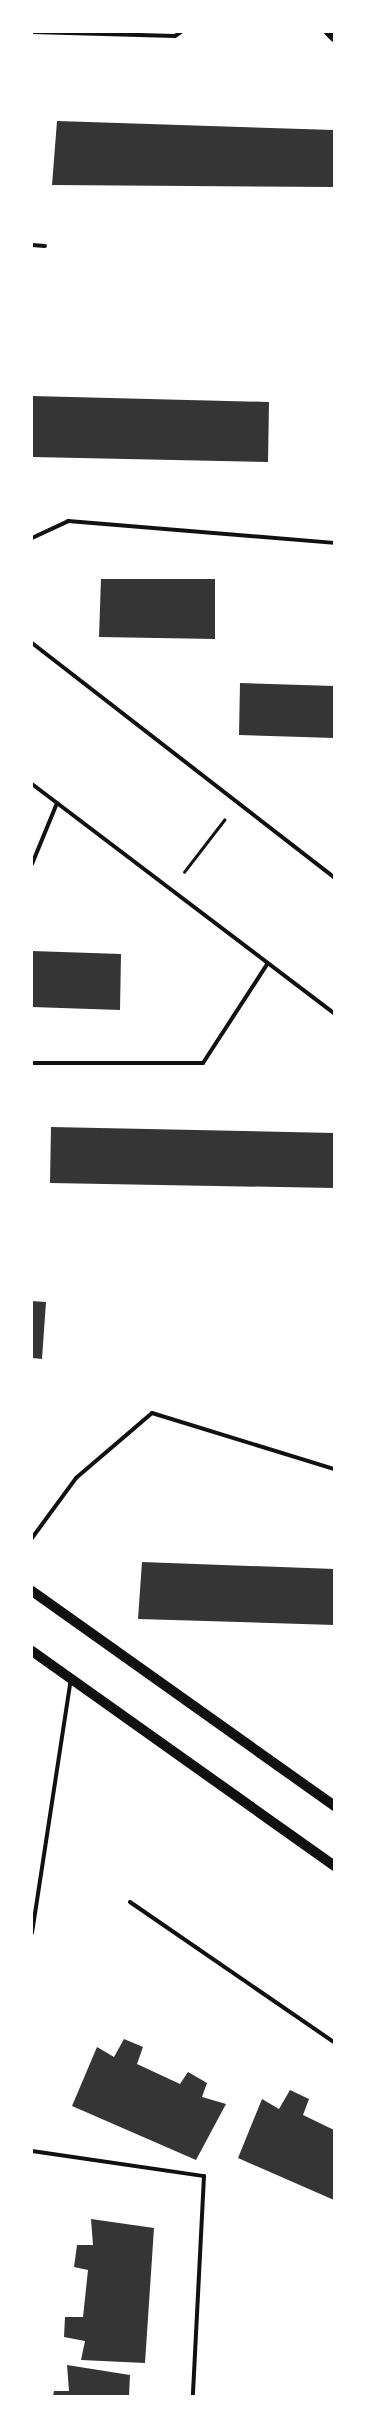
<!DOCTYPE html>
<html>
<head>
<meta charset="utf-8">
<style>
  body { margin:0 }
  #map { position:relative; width:366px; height:2428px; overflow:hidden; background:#fff; font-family:"Zilla Slab",serif }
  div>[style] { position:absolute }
  .building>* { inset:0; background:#353535 }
  .path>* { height:2.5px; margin:-1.25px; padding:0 1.25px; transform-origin:1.25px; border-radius:1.25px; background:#111 }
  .minor>* { height:4px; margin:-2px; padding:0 2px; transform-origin:2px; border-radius:2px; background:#111 }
  .secondary>* { height:8px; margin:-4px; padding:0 4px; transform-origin:4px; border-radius:4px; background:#111 }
  .primary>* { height:10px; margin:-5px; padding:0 5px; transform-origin:5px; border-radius:5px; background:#111 }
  span { translate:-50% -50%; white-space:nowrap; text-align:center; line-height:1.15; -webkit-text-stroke:3.5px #fff; paint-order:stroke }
  .frame { position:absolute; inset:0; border:33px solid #fff; pointer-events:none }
</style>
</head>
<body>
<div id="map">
  <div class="building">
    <i style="clip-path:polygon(57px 121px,334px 130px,334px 187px,52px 185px)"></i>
    <i style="clip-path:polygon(32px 396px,269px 402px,268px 462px,32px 457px)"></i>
    <i style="clip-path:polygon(101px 579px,215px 579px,215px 639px,99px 637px)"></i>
    <i style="clip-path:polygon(240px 683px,334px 686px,334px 738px,239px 735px)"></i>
    <i style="clip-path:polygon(32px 951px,121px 954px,120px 1010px,32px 1007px)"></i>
    <i style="clip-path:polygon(51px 1127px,334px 1133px,334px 1188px,50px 1183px)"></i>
    <i style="clip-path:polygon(32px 1301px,46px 1302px,42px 1359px,32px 1358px)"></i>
    <i style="clip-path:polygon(142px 1562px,334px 1569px,334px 1625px,138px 1619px)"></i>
    <i style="clip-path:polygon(124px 2039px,143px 2047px,137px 2064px,180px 2084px,188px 2072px,207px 2083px,202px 2097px,226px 2104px,196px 2160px,72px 2106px,97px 2047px,114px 2057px)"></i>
    <i style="clip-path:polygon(290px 2090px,309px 2099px,303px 2115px,334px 2130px,334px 2200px,238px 2158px,262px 2099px,279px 2109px)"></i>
    <i style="clip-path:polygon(91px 2219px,154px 2228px,145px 2363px,81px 2360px,85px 2341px,64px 2337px,65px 2317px,83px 2317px,88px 2270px,74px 2267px,77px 2245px,93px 2245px)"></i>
    <i style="clip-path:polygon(67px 2365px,130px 2375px,129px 2396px,53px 2396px,54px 2391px,69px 2391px)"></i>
  </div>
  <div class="path">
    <i style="left:184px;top:872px;width:66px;rotate:-52.4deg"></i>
  </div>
  <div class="minor">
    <i style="left:32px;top:32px;width:143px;rotate:1.6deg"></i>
    <i style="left:175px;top:36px;width:7px;rotate:-34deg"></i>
    <i style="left:32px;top:245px;width:13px;rotate:4deg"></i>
    <i style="left:32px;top:538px;width:40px;rotate:-25deg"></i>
    <i style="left:68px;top:521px;width:267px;rotate:4.7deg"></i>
    <i style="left:32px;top:643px;width:382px;rotate:37.8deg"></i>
    <i style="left:32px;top:784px;width:379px;rotate:37.2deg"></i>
    <i style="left:32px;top:864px;width:66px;rotate:-67.7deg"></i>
    <i style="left:32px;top:1063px;width:171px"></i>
    <i style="left:203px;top:1063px;width:119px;rotate:-57deg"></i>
    <i style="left:32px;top:1538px;width:74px;rotate:-53.7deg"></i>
    <i style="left:76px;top:1478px;width:100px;rotate:-40.5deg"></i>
    <i style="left:152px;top:1413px;width:190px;rotate:17.1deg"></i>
    <i style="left:130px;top:1902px;width:247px;rotate:34.5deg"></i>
    <i style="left:32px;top:1933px;width:257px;rotate:-81.3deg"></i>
    <i style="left:32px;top:2151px;width:174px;rotate:8.3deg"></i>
    <i style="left:204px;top:2176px;width:220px;rotate:92.9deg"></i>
  </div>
  <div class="secondary">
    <i style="left:328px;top:32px;width:8px;rotate:45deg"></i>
  </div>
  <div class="primary">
    <i style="left:32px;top:1591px;width:371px;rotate:35.4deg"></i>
    <i style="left:32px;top:1651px;width:371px;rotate:35.4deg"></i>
  </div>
  <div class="frame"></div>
</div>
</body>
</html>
